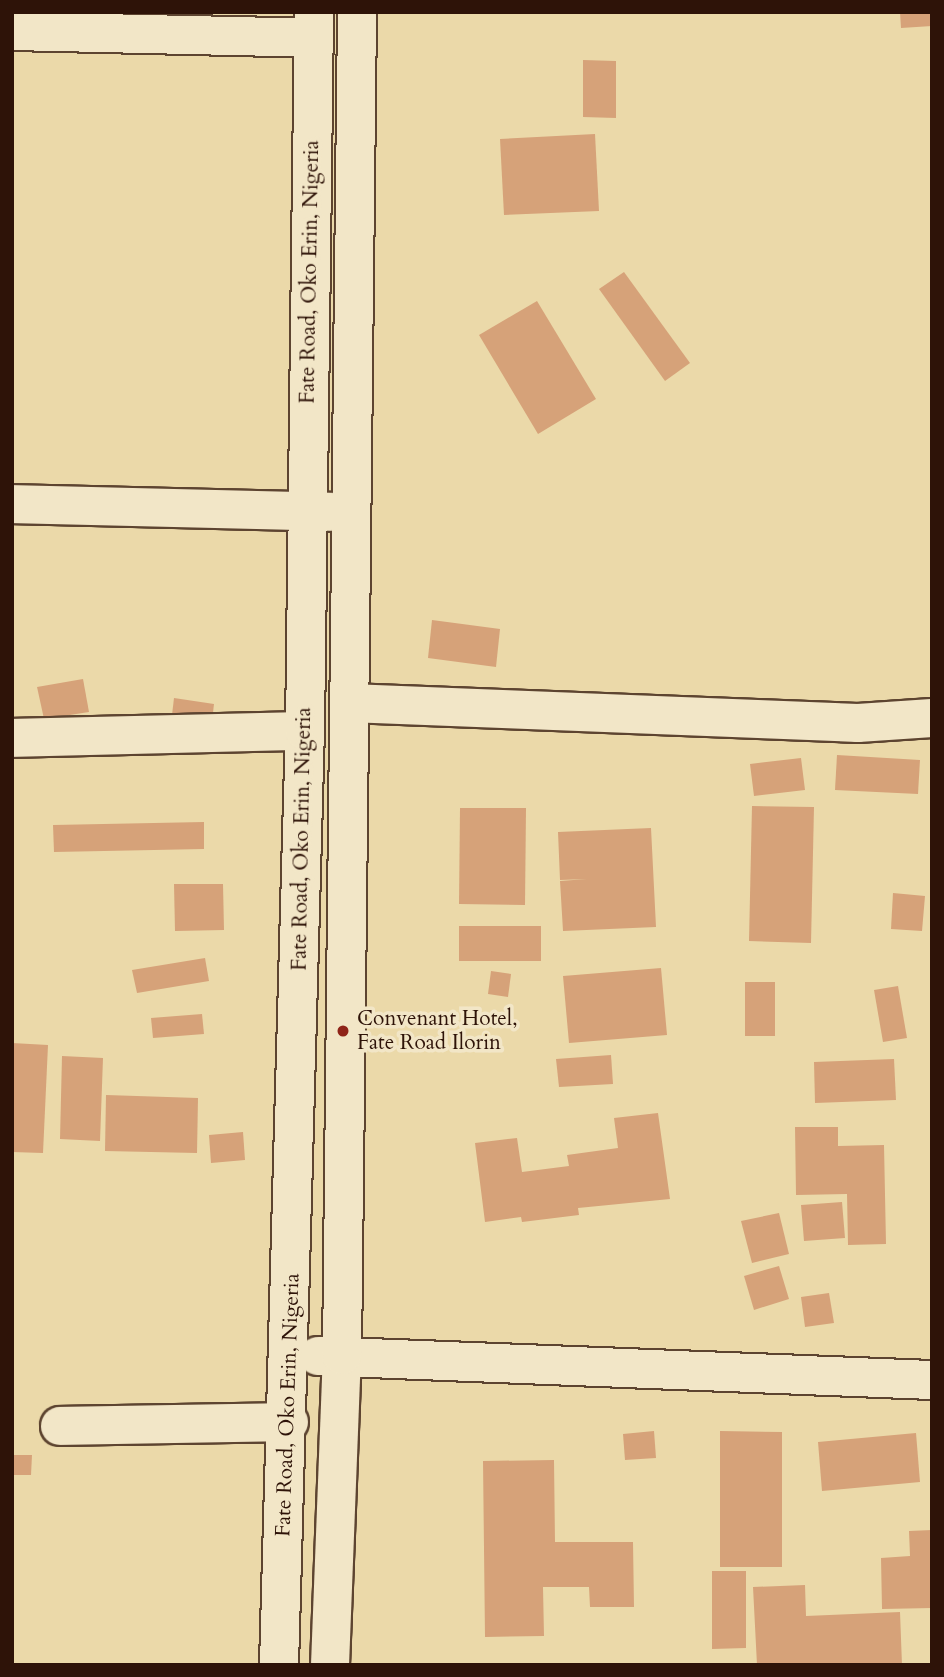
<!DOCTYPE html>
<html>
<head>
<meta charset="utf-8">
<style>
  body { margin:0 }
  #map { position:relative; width:944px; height:1677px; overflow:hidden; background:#ebd9a9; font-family:Cardo,serif }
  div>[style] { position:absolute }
  .building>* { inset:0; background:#d6a279 }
  .roads { filter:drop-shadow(2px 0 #5d4430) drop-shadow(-2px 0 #5d4430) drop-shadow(0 2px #5d4430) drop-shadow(0 -2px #5d4430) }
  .minor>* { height:38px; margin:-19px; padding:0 19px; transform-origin:19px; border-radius:19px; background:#f2e6c7 }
  .dots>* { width:19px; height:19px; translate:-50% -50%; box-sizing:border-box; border:4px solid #f2e6c7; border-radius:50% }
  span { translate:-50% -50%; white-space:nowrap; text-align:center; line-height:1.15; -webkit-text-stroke:7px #f2e6c7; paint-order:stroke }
  .street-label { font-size:21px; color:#2e1308 }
  .poi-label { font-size:21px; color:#2e1308 }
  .left { translate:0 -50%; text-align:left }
  .frame { position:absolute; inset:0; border:14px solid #2e1308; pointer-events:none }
</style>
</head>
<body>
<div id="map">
  <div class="building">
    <i style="clip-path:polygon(900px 12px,932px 12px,932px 26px,901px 28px)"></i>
    <i style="clip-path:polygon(583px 60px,616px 61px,616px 118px,583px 117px)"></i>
    <i style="clip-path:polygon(595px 134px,599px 211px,504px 215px,500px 139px)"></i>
    <i style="clip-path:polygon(624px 272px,690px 363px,665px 381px,599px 289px)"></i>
    <i style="clip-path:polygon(537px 301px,596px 399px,538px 434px,479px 335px)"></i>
    <i style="clip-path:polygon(432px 620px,500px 629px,496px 667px,428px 658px)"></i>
    <i style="clip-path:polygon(83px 679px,89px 712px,44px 719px,37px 687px)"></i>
    <i style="clip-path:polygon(174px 698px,214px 704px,212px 721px,172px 715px)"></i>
    <i style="clip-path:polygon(837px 755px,920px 760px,918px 794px,835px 790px)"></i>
    <i style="clip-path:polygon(801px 758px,805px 790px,754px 796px,750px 764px)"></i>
    <i style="clip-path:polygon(752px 806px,814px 807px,811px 943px,749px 941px)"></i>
    <i style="clip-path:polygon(460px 808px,526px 808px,525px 905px,459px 904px)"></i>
    <i style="clip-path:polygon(204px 822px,204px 849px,54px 852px,53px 825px)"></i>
    <i style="clip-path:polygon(651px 828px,656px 927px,563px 931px,560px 881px,587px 879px,560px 880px,558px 832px)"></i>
    <i style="clip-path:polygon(174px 884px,223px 884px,224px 930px,175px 931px)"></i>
    <i style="clip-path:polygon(893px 893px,925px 896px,922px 931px,891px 929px)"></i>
    <i style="clip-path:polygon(459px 926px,541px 926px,541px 961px,459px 961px)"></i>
    <i style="clip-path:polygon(205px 958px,209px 981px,137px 993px,132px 970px)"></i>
    <i style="clip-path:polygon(661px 968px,667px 1035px,569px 1043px,563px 976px)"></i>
    <i style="clip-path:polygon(491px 971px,511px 974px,508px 997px,488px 994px)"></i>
    <i style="clip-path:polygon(745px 982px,775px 982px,775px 1036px,745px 1036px)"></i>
    <i style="clip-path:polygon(898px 986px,907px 1038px,883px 1042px,874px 990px)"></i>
    <i style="clip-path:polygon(202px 1014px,204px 1034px,153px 1038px,151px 1018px)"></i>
    <i style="clip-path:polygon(12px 1043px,48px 1045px,43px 1153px,12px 1152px)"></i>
    <i style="clip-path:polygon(611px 1055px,613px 1084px,559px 1087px,556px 1059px)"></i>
    <i style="clip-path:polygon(62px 1056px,103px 1058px,100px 1141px,60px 1139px)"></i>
    <i style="clip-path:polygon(894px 1059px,896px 1100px,815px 1103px,814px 1062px)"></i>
    <i style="clip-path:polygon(106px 1095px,198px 1098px,197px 1153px,105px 1151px)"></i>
    <i style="clip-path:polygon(658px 1113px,670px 1199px,578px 1208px,579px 1215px,522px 1222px,521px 1217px,485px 1222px,475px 1143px,517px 1138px,522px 1172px,569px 1166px,567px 1155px,618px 1148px,614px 1118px)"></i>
    <i style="clip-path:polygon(795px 1127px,838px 1127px,838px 1146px,884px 1145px,886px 1244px,848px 1245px,847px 1194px,796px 1195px)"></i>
    <i style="clip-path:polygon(243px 1132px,245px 1160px,211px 1163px,209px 1135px)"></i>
    <i style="clip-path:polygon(842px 1202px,845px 1238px,804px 1241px,801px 1205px)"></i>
    <i style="clip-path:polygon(779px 1213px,789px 1254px,752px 1263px,741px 1221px)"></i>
    <i style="clip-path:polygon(779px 1266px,789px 1299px,754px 1310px,744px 1276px)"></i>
    <i style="clip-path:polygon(829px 1293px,834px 1323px,805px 1327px,801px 1297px)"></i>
    <i style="clip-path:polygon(654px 1431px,656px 1458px,625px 1460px,623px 1434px)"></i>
    <i style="clip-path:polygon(720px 1431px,782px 1432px,782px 1567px,720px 1567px)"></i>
    <i style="clip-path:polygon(916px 1433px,920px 1482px,822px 1491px,818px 1442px)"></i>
    <i style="clip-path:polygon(12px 1455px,32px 1455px,31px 1475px,12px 1475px)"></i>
    <i style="clip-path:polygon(554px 1460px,555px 1542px,633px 1542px,634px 1607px,590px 1607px,589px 1587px,543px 1587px,544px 1636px,485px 1637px,483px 1461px)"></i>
    <i style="clip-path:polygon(932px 1530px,932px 1608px,882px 1609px,881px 1558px,910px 1556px,909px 1531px)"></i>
    <i style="clip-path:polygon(712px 1571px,746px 1571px,746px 1648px,712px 1649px)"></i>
    <i style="clip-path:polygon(805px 1585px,806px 1616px,900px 1612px,902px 1665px,757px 1665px,753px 1587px)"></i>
  </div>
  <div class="roads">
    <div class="minor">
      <i style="left:12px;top:31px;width:302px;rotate:1.3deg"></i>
      <i style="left:12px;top:504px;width:319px;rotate:1.4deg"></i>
      <i style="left:349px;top:703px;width:509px;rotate:2.25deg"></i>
      <i style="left:858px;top:723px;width:74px;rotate:-3.9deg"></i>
      <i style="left:12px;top:738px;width:293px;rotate:-1.4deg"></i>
      <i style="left:318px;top:1356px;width:614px;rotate:2.24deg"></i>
      <i style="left:60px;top:1426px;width:229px;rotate:-1deg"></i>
      <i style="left:279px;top:1665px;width:934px;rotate:-88.41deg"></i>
      <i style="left:305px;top:731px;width:719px;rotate:-89.28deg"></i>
      <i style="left:330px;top:1665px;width:310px;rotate:-87.8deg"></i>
      <i style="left:342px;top:1355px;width:1343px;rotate:-89.36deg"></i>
    </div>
  </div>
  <div class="dots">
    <i style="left:343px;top:1031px;background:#8f2418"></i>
  </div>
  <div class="street-label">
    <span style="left:310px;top:272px;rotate:-89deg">Fate Road, Oko Erin, Nigeria</span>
    <span style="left:302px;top:839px;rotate:-89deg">Fate Road, Oko Erin, Nigeria</span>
    <span style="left:288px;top:1405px;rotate:-88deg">Fate Road, Oko Erin, Nigeria</span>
  </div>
  <div class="poi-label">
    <span class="left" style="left:357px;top:1031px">Convenant Hotel,<br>Fate Road Ilorin</span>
  </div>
  <div class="frame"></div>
</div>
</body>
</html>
